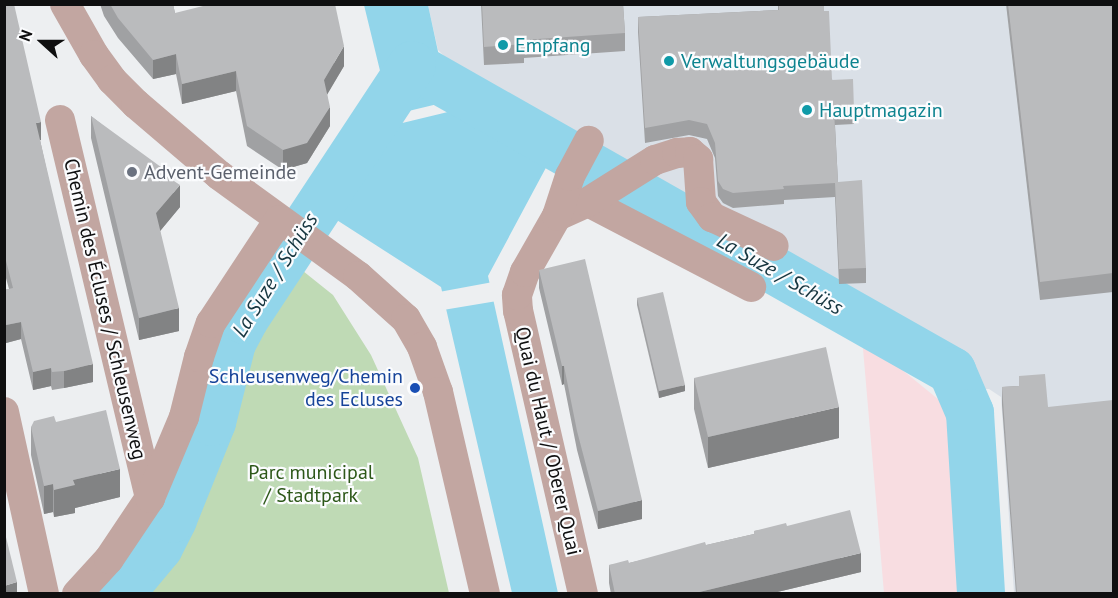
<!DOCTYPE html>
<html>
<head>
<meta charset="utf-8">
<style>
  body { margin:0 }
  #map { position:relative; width:1118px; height:598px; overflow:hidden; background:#edeff1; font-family:"PT Sans",sans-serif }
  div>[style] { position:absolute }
  .built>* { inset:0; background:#dae0e7 }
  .industrial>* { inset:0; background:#f8dde1 }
  .green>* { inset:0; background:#bfdab5 }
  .water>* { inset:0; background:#92d5ea }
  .pier>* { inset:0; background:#edeff1 }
  .river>* { height:48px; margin:-24px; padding:0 24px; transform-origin:24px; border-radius:24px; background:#92d5ea }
  .minor>* { height:30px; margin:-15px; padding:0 15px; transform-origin:15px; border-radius:15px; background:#c2a6a1 }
  .wall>* { inset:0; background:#a0a1a3 }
  .shaded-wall>* { inset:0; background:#828384 }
  .building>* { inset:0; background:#babbbd }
  .dots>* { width:16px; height:16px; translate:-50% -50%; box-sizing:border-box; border:3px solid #fbfcfe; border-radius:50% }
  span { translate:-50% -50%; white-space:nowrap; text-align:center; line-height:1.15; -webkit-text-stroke:4.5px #fbfcfe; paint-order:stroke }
  .culture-label { font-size:20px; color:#0d838f }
  .left { translate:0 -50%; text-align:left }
  .worship-label { font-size:20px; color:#5b616d }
  .street-label { font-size:20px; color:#0f0f10 }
  .transit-label { font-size:20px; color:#164399 }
  .right { translate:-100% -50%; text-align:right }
  .park-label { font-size:20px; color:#2c5718 }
  .water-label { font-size:21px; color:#163640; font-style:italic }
  .frame { position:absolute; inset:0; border:6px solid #0f0f10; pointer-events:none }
  .north { position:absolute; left:12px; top:12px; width:60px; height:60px; -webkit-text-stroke:4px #fbfcfe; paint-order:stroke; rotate:291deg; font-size:16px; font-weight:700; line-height:24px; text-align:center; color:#0f0f10 }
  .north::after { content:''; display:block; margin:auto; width:21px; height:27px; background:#0f0f10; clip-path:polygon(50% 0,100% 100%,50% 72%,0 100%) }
</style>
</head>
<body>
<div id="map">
  <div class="built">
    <i style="clip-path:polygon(428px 5px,1113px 5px,1113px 593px,1014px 593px,1001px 397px,989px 389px,969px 389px,954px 364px,459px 71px,438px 50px)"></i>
  </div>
  <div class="industrial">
    <i style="clip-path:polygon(862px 337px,955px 413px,967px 593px,884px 593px)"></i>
  </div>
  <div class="green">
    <i style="clip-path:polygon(293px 263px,333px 295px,371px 355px,418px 458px,449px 593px,130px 593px,168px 552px,241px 363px)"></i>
  </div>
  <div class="water">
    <i style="clip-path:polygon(364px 5px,428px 5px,445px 84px,453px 106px,549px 162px,488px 276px,558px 593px,512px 593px,441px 287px,329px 215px,392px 120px)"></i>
  </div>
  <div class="pier">
    <i style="clip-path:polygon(452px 94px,456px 104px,452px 111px,394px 125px,388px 121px,386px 108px,396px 114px,446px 102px)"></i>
    <i style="clip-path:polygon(493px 282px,497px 301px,443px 310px,439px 292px)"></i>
  </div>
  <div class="river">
    <i style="left:412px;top:65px;width:621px;rotate:29.54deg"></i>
    <i style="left:952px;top:371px;width:46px;rotate:66.8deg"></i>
    <i style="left:970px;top:413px;width:181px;rotate:86.5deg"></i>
    <i style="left:120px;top:594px;width:61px;rotate:-50.3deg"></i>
    <i style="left:159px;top:547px;width:31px;rotate:-63deg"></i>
    <i style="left:173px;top:519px;width:105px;rotate:-68.1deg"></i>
    <i style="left:212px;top:422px;width:81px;rotate:-75.8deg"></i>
    <i style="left:232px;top:343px;width:26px;rotate:-62deg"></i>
    <i style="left:244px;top:320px;width:305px;rotate:-56.6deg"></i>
  </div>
  <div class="minor">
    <i style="left:65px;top:4px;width:59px;rotate:60.4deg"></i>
    <i style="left:94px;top:55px;width:31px;rotate:54deg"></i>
    <i style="left:112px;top:80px;width:34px;rotate:45deg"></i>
    <i style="left:136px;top:104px;width:109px;rotate:40.5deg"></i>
    <i style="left:219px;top:175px;width:172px;rotate:36deg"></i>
    <i style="left:358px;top:276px;width:64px;rotate:41.9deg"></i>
    <i style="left:406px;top:319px;width:32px;rotate:60deg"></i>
    <i style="left:422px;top:347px;width:48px;rotate:70.4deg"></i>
    <i style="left:438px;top:392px;width:207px;rotate:76.9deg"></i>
    <i style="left:60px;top:120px;width:389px;rotate:76.6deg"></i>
    <i style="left:588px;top:202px;width:184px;rotate:27.5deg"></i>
    <i style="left:557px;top:216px;width:34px;rotate:-24deg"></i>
    <i style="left:588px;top:202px;width:79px;rotate:-32.1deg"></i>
    <i style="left:655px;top:160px;width:23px;rotate:-18deg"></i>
    <i style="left:677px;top:153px;width:13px;rotate:-4deg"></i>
    <i style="left:690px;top:152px;width:11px;rotate:41deg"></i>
    <i style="left:698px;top:159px;width:43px;rotate:86deg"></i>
    <i style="left:701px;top:202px;width:19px;rotate:54deg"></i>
    <i style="left:712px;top:217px;width:68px;rotate:25.1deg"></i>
    <i style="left:4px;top:412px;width:186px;rotate:77.6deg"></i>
    <i style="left:77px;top:594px;width:47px;rotate:-47.6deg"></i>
    <i style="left:109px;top:559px;width:73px;rotate:-56.1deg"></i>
    <i style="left:150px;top:498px;width:88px;rotate:-67.2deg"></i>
    <i style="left:184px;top:417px;width:62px;rotate:-76deg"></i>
    <i style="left:199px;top:357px;width:36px;rotate:-71deg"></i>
    <i style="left:211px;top:323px;width:123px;rotate:-56.6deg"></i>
    <i style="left:583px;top:594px;width:290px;rotate:-102.9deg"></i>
    <i style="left:518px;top:311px;width:16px;rotate:-94deg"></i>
    <i style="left:517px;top:295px;width:24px;rotate:-71deg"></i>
    <i style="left:525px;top:272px;width:64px;rotate:-60.3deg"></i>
    <i style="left:557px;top:216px;width:42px;rotate:-72deg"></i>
    <i style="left:570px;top:176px;width:40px;rotate:-62deg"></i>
  </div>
  <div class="wall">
    <i style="clip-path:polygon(4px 4px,41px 140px,40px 140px,93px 382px,64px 388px,52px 390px,51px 386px,33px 390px,21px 339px,6px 343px,4px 337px,4px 290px,9px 289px,4px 271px)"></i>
    <i style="clip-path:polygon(100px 4px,173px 4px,175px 13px,344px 66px,327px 94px,330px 126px,307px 163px,283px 170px,247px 146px,236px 91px,182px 104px,176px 74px,153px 79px,118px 38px,104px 16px)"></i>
    <i style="clip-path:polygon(481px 4px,623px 4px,625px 33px,625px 51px,524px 58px,524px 63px,484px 65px)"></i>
    <i style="clip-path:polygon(778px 4px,854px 110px,854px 124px,835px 125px,838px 182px,866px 268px,866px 283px,839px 284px,835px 197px,784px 200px,784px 204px,733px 208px,723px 203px,718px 196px,715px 158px,707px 139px,689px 135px,645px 143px,638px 32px,638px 17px,778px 10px)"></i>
    <i style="clip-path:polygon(1006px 4px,1113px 4px,1113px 292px,1040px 300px)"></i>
    <i style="clip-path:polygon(91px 116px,165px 175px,180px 207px,160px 231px,179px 331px,139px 340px,91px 138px)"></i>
    <i style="clip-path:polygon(539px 270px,642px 519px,598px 529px,577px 450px,564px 384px,562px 385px,539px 288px)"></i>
    <i style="clip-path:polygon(637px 298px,685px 391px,659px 398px,637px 305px)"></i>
    <i style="clip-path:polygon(1019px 376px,1048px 407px,1113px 594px,1016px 594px,1002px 405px,1002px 387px,1019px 386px)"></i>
    <i style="clip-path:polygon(694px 378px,839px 438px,708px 468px,694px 409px)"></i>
    <i style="clip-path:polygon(56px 422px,120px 497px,75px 508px,75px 513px,54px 517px,53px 512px,44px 514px,31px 455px,31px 427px)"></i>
    <i style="clip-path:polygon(787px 526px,861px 572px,769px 594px,611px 594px,609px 583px,609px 565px,629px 563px,754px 534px,754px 531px)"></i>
  </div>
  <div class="shaded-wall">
    <i style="clip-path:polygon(344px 46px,344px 66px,324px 100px,324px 80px)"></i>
    <i style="clip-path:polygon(176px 54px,176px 74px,153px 79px,153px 60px)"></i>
    <i style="clip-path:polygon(236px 71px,236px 91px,182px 104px,182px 84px)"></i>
    <i style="clip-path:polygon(330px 107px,330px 126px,307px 163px,283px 170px,283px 150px)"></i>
    <i style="clip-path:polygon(41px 122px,41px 140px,36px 141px,36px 123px)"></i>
    <i style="clip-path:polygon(180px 185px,180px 207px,156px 236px,156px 213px)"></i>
    <i style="clip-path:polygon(179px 308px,179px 331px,139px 340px,139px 318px)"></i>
    <i style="clip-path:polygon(21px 322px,21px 339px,6px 343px,6px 325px)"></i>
    <i style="clip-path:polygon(93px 364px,93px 382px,64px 388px,64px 371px)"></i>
    <i style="clip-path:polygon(562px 366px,564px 366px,564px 384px,562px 385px)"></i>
    <i style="clip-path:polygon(51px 368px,51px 386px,33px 390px,33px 372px)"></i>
    <i style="clip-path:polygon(685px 385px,685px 391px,659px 398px,659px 391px)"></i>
    <i style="clip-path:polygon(839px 407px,839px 438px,708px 468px,708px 437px)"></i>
    <i style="clip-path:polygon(120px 469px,120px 497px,75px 508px,75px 513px,54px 517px,54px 490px,73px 480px)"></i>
    <i style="clip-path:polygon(53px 484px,53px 512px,44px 514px,44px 486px)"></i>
    <i style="clip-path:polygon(642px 500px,642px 519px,598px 529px,598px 511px)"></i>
    <i style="clip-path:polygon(861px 553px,861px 572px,769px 594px,691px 594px)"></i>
    <i style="clip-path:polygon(17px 582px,17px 594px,4px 594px,4px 586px)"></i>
  </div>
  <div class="building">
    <i style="clip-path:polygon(4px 4px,14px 4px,41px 122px,36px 123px,93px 364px,64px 371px,52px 372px,51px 368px,33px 372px,21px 322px,6px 325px,4px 319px,4px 290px,13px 288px,4px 253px)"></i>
    <i style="clip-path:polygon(110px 4px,173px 4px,175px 13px,211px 4px,335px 4px,344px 46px,324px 80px,330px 107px,307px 143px,283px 150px,247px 126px,236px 71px,182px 84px,176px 54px,153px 60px,118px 18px)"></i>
    <i style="clip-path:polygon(482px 4px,623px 4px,625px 33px,523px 40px,524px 44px,484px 47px)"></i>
    <i style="clip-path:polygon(779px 4px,824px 4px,824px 11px,829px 11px,832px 80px,853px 79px,854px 110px,834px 111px,838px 182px,862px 180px,866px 268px,839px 269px,835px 183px,783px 186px,784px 189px,733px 193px,723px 189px,718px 181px,715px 143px,707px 124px,689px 120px,645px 128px,638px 17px,779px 10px)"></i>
    <i style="clip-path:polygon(1008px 4px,1113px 4px,1113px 273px,1040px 282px)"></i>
    <i style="clip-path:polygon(91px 116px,165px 170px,165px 175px,180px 185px,156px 213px,179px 308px,139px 318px)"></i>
    <i style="clip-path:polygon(585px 259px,642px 500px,598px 511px,577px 431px,564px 366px,562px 366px,539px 270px)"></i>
    <i style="clip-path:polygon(663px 292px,685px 385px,659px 391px,637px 298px)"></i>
    <i style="clip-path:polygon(826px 347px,839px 407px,708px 437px,694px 378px)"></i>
    <i style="clip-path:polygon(1045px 374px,1048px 407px,1113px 400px,1113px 594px,1017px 594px,1002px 387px,1019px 386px,1019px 376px)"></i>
    <i style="clip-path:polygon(106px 410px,120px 469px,73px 480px,75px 485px,54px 490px,53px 484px,44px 486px,31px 427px,34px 421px,54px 416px,56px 422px)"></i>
    <i style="clip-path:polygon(850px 510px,861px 553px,691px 594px,615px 594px,609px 565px,628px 560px,629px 563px,705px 542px,706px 545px,754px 534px,754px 531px,786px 523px,787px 526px)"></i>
    <i style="clip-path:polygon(4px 529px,17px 582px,4px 586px)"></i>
  </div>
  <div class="dots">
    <i style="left:503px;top:45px;background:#0f9aa8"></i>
    <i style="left:669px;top:61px;background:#0f9aa8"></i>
    <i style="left:807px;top:110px;background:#0f9aa8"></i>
    <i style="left:132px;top:172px;background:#6b7280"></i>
    <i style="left:415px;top:388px;background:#1a4fb4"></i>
  </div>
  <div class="culture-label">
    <span class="left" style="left:515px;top:45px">Empfang</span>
    <span class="left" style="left:681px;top:61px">Verwaltungsgebäude</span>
    <span class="left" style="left:819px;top:110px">Hauptmagazin</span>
  </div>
  <div class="worship-label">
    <span class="left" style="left:144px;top:172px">Advent-Gemeinde</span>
  </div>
  <div class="street-label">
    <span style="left:105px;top:309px;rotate:77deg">Chemin des Écluses / Schleusenweg</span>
    <span style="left:548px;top:441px;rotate:77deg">Quai du Haut / Oberer Quai</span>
  </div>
  <div class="transit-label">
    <span class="right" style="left:403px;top:388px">Schleusenweg/Chemin<br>des Ecluses</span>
  </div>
  <div class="park-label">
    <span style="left:311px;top:484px">Parc municipal<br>/ Stadtpark</span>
  </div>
  <div class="water-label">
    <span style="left:780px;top:274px;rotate:30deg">La Suze / Schüss</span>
    <span style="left:275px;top:275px;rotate:-58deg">La Suze / Schüss</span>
  </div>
  <div class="frame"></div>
  <div class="north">N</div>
</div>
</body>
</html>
